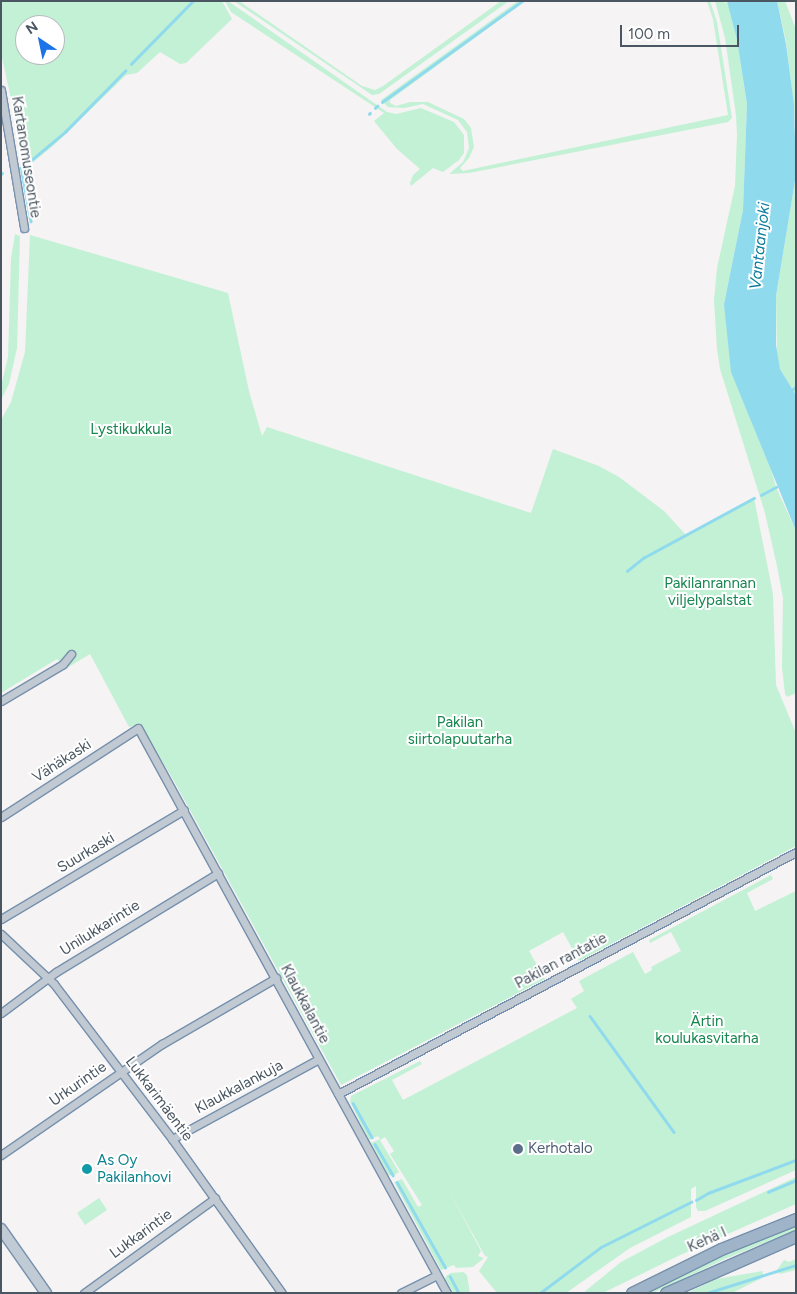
<!DOCTYPE html>
<html>
<head>
<meta charset="utf-8">
<style>
  body { margin:0 }
  #map { position:relative; width:797px; height:1294px; overflow:hidden; background:#f5f3f3; font-family:Figtree,sans-serif }
  div>[style] { position:absolute }
  .green>* { inset:0; background:#c3f1d5 }
  .water>* { inset:0; background:#90daee }
  .stream>* { height:2.5px; margin:-1.25px; padding:0 1.25px; transform-origin:1.25px; border-radius:1.25px; background:#90daee }
  .roads { filter:drop-shadow(1px 0 #7690ad) drop-shadow(-1px 0 #7690ad) drop-shadow(0 1px #7690ad) drop-shadow(0 -1px #7690ad) }
  .minor>* { height:7px; margin:-3.5px; padding:0 3.5px; transform-origin:3.5px; border-radius:3.5px; background:#c1cad2 }
  .secondary>* { height:10px; margin:-5px; padding:0 5px; transform-origin:5px; border-radius:5px; background:#c1cbd6 }
  .trunk>* { height:11px; margin:-5.5px; padding:0 5.5px; transform-origin:5.5px; border-radius:5.5px; background:#9fb4c9 }
  .dots>* { width:14px; height:14px; translate:-50% -50%; box-sizing:border-box; border:2px solid #fff; border-radius:50% }
  span { translate:-50% -50%; white-space:nowrap; text-align:center; line-height:1.15; -webkit-text-stroke:4px #fff; paint-order:stroke }
  .street-label { font-size:15px; color:#4a5661 }
  .park-label { font-size:15px; color:#17864f }
  .service-label { font-size:15px; color:#4e5e75 }
  .left { translate:0 -50%; text-align:left }
  .culture-label { font-size:15px; color:#0d838f }
  .water-label { font-size:16px; color:#0c7c9b; font-style:italic }
  .frame { position:absolute; inset:0; border:2px solid #4a5661; pointer-events:none }
  .north { position:absolute; left:15px; top:15px; width:50px; height:50px; box-sizing:border-box; background:#fff; border:1px solid #b7bbc0; border-radius:50%; rotate:326deg; font-size:14px; font-weight:700; line-height:20px; text-align:center; color:#4a5661 }
  .north::after { content:''; display:block; margin:auto; width:18px; height:22px; background:#1a73e8; clip-path:polygon(50% 0,100% 100%,50% 72%,0 100%) }
  .scale { position:absolute; left:620px; top:25px; width:119px; height:22px; box-sizing:border-box; border:2px solid #4a5661; border-top:0; padding-left:6px; font-size:15px; line-height:18px; white-space:nowrap; color:#4a5661; -webkit-text-stroke:4px #fff; paint-order:stroke }
</style>
</head>
<body>
<div id="map">
  <div class="green">
    <i style="clip-path:polygon(evenodd,1px 1px,222px 1px,232px 19px,186px 63px,180px 64px,160px 52px,137px 73px,126px 75px,54px 145px,26px 168px,1px 53px,1px 1px,25px 25px,55px 25px,55px 55px,25px 55px,25px 25px)"></i>
    <i style="clip-path:polygon(225px 1px,228px 1px,387px 112px,396px 114px,421px 108px,454px 122px,464px 135px,464px 153px,459px 160px,443px 172px,433px 168px,411px 186px,410px 183px,413px 175px,420px 169px,397px 149px,374px 121px,384px 113px,231px 12px)"></i>
    <i style="clip-path:polygon(234px 1px,239px 1px,362px 86px,375px 90px,383px 86px,501px 1px,509px 1px,379px 94px,372px 95px)"></i>
    <i style="clip-path:polygon(518px 1px,525px 1px,390px 100px,390px 103px,396px 106px,410px 102px,428px 102px,464px 119px,471px 128px,474px 147px,469px 158px,460px 168px,463px 171px,728px 115px,713px 19px,707px 1px,710px 1px,717px 22px,732px 118px,728px 122px,469px 173px,449px 174px,463px 162px,469px 148px,467px 132px,458px 120px,423px 104px,404px 108px,388px 107px,381px 100px)"></i>
    <i style="clip-path:polygon(715px 1px,728px 3px,737px 40px,747px 104px,743px 210px,724px 304px,776px 487px,796px 531px,796px 693px,787px 697px,785px 694px,782px 667px,783px 598px,777px 566px,765px 513px,720px 369px,717px 349px,714px 300px,717px 268px,735px 186px,737px 134px,736px 115px,725px 38px)"></i>
    <i style="clip-path:polygon(777px 1px,785px 1px,796px 29px,796px 152px,794px 106px,786px 41px)"></i>
    <i style="clip-path:polygon(796px 175px,796px 395px,780px 369px,777px 356px,776px 296px)"></i>
    <i style="clip-path:polygon(15px 234px,20px 236px,17px 348px,9px 384px,1px 400px,1px 386px,8px 357px,11px 258px)"></i>
    <i style="clip-path:polygon(30px 235px,228px 293px,249px 391px,262px 436px,267px 427px,531px 513px,553px 449px,599px 466px,619px 477px,664px 511px,686px 535px,754px 498px,773px 594px,776px 685px,796px 733px,796px 846px,579px 961px,563px 932px,529px 951px,545px 979px,341px 1085px,174px 781px,140px 724px,129px 727px,90px 654px,67px 668px,57px 659px,1px 693px,1px 420px,11px 402px,25px 352px)"></i>
    <i style="clip-path:polygon(771px 875px,773px 879px,747px 893px,755px 911px,796px 891px,796px 1170px,705px 1211px,698px 1211px,696px 1207px,696px 1186px,691px 1189px,691px 1217px,630px 1248px,566px 1293px,497px 1293px,479px 1271px,488px 1257px,485px 1256px,449px 1191px,481px 1251px,478px 1256px,484px 1258px,473px 1267px,456px 1268px,454px 1265px,441px 1270px,394px 1182px,402px 1179px,418px 1207px,422px 1205px,390px 1154px,394px 1151px,385px 1137px,380px 1140px,399px 1172px,393px 1176px,388px 1175px,371px 1143px,380px 1139px,378px 1136px,369px 1140px,350px 1102px,351px 1096px,420px 1061px,422px 1064px,392px 1080px,403px 1100px,577px 1008px,571px 999px,584px 991px,579px 981px,633px 952px,645px 974px,652px 970px,651px 967px,681px 951px,671px 932px,650px 943px,649px 940px)"></i>
    <i style="clip-path:polygon(796px 1177px,796px 1204px,678px 1256px,603px 1293px,583px 1293px,621px 1262px,668px 1237px)"></i>
    <i style="clip-path:polygon(99px 1198px,107px 1210px,85px 1225px,77px 1213px)"></i>
    <i style="clip-path:polygon(796px 1225px,796px 1230px,725px 1259px,653px 1293px,644px 1293px,724px 1254px)"></i>
    <i style="clip-path:polygon(796px 1259px,796px 1270px,780px 1274px,777px 1270px,784px 1260px,789px 1262px)"></i>
    <i style="clip-path:polygon(763px 1271px,762px 1278px,732px 1293px,687px 1293px,716px 1279px)"></i>
    <i style="clip-path:polygon(463px 1272px,467px 1275px,470px 1293px,453px 1293px,445px 1279px,446px 1276px,451px 1273px)"></i>
  </div>
  <div class="water">
    <i style="clip-path:polygon(727px 1px,777px 1px,786px 44px,794px 104px,796px 175px,776px 296px,776px 345px,780px 369px,796px 395px,796px 531px,731px 372px,724px 304px,743px 210px,747px 104px,737px 40px)"></i>
  </div>
  <div class="stream">
    <i style="left:131px;top:64px;width:88px;rotate:-45.5deg"></i>
    <i style="left:382px;top:102px;width:173px;rotate:-35.8deg"></i>
    <i style="left:375px;top:108px;width:3px;rotate:-45deg"></i>
    <i style="left:369px;top:114px;width:1px;rotate:-45deg"></i>
    <i style="left:23px;top:167px;width:5px;rotate:101deg"></i>
    <i style="left:22px;top:172px;width:50px;rotate:79.6deg"></i>
    <i style="left:17px;top:169px;width:6px;rotate:-18deg"></i>
    <i style="left:23px;top:167px;width:55px;rotate:-39.8deg"></i>
    <i style="left:65px;top:132px;width:86px;rotate:-45.5deg"></i>
    <i style="left:1px;top:174px;width:1px;rotate:-45deg"></i>
    <i style="left:793px;top:389px;width:4px;rotate:-34deg"></i>
    <i style="left:761px;top:495px;width:17px;rotate:-28deg"></i>
    <i style="left:627px;top:571px;width:21px;rotate:-39deg"></i>
    <i style="left:643px;top:558px;width:126px;rotate:-28.4deg"></i>
    <i style="left:590px;top:1016px;width:143px;rotate:54.1deg"></i>
    <i style="left:353px;top:1103px;width:39px;rotate:61deg"></i>
    <i style="left:375px;top:1144px;width:36px;rotate:60deg"></i>
    <i style="left:397px;top:1182px;width:98px;rotate:60.5deg"></i>
    <i style="left:768px;top:1192px;width:30px;rotate:-23deg"></i>
    <i style="left:696px;top:1200px;width:14px;rotate:-30deg"></i>
    <i style="left:708px;top:1193px;width:94px;rotate:-20.6deg"></i>
    <i style="left:450px;top:1276px;width:19px;rotate:62deg"></i>
    <i style="left:540px;top:1293px;width:76px;rotate:-37deg"></i>
    <i style="left:601px;top:1247px;width:101px;rotate:-26.6deg"></i>
    <i style="left:707px;top:1293px;width:93px;rotate:-17.5deg"></i>
  </div>
  <div class="roads">
    <div class="minor">
      <i style="left:1px;top:90px;width:140px;rotate:80.5deg"></i>
      <i style="left:1px;top:701px;width:72px;rotate:-30.8deg"></i>
      <i style="left:63px;top:664px;width:13px;rotate:-51deg"></i>
      <i style="left:1px;top:817px;width:163px;rotate:-33deg"></i>
      <i style="left:138px;top:728px;width:644px;rotate:61.33deg"></i>
      <i style="left:1px;top:919px;width:213px;rotate:-30.8deg"></i>
      <i style="left:1px;top:934px;width:73px;rotate:43.3deg"></i>
      <i style="left:54px;top:984px;width:195px;rotate:52.7deg"></i>
      <i style="left:172px;top:1139px;width:189px;rotate:54.5deg"></i>
      <i style="left:1px;top:1013px;width:69px;rotate:-36.7deg"></i>
      <i style="left:56px;top:972px;width:190px;rotate:-31.4deg"></i>
      <i style="left:338px;top:1094px;width:518px;rotate:-27.85deg"></i>
      <i style="left:172px;top:1139px;width:167px;rotate:-28.6deg"></i>
      <i style="left:1px;top:1155px;width:196px;rotate:-34.6deg"></i>
      <i style="left:162px;top:1044px;width:132px;rotate:-30.1deg"></i>
      <i style="left:84px;top:1293px;width:162px;rotate:-35.9deg"></i>
      <i style="left:401px;top:1293px;width:40px;rotate:-26.6deg"></i>
    </div>
    <div class="secondary">
      <i style="left:1px;top:1229px;width:78px;rotate:54.9deg"></i>
    </div>
    <div class="trunk">
      <i style="left:632px;top:1293px;width:99px;rotate:-26.3deg"></i>
      <i style="left:721px;top:1249px;width:81px;rotate:-21.8deg"></i>
      <i style="left:666px;top:1293px;width:142px;rotate:-23.7deg"></i>
    </div>
  </div>
  <div class="dots">
    <i style="left:518px;top:1149px;background:#5c6f8a"></i>
    <i style="left:87px;top:1169px;background:#0f9aa8"></i>
  </div>
  <div class="street-label">
    <span style="left:26px;top:157px;rotate:81deg">Kartanomuseontie</span>
    <span style="left:62px;top:761px;rotate:-33deg">Vähäkaski</span>
    <span style="left:86px;top:853px;rotate:-31deg">Suurkaski</span>
    <span style="left:100px;top:928px;rotate:-32deg">Unilukkarintie</span>
    <span style="left:561px;top:961px;rotate:-28deg">Pakilan rantatie</span>
    <span style="left:305px;top:1004px;rotate:62deg">Klaukkalantie</span>
    <span style="left:78px;top:1084px;rotate:-35deg">Urkurintie</span>
    <span style="left:239px;top:1087px;rotate:-28deg">Klaukkalankuja</span>
    <span style="left:159px;top:1099px;rotate:53deg">Lukkarimäentie</span>
    <span style="left:141px;top:1234px;rotate:-36deg">Lukkarintie</span>
    <span style="left:707px;top:1240px;rotate:-24deg">Kehä I</span>
  </div>
  <div class="park-label">
    <span style="left:131px;top:430px">Lystikukkula</span>
    <span style="left:710px;top:592px">Pakilanrannan<br>viljelypalstat</span>
    <span style="left:460px;top:731px">Pakilan<br>siirtolapuutarha</span>
    <span style="left:707px;top:1030px">Ärtin<br>koulukasvitarha</span>
  </div>
  <div class="service-label">
    <span class="left" style="left:528px;top:1149px">Kerhotalo</span>
  </div>
  <div class="culture-label">
    <span class="left" style="left:97px;top:1169px">As Oy<br>Pakilanhovi</span>
  </div>
  <div class="water-label">
    <span style="left:760px;top:246px;rotate:-84deg">Vantaanjoki</span>
  </div>
  <div class="frame"></div>
  <div class="north">N</div>
  <div class="scale">100 m</div>
</div>
</body>
</html>
